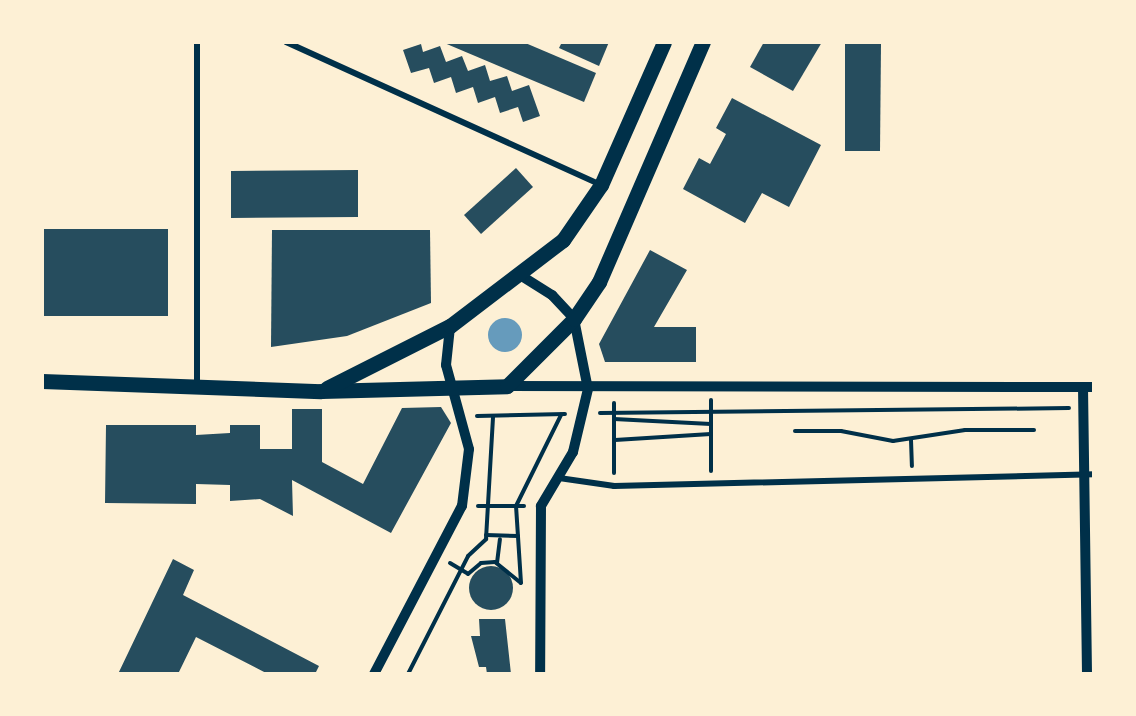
<!DOCTYPE html>
<html>
<head>
<meta charset="utf-8">
<style>
  body { margin:0 }
  #map { position:relative; width:1136px; height:716px; overflow:hidden; background:#fdf0d5; font-family:"Roboto Condensed",sans-serif }
  div>[style] { position:absolute }
  .water>* { inset:0; background:#669bbc }
  .round { border-radius:50% }
  .building>* { inset:0; background:#264d5e }
  .path>* { height:4px; margin:-2px; padding:0 2px; transform-origin:2px; border-radius:2px; background:#003049 }
  .minor>* { height:6px; margin:-3px; padding:0 3px; transform-origin:3px; border-radius:3px; background:#003049 }
  .tertiary>* { height:10px; margin:-5px; padding:0 5px; transform-origin:5px; border-radius:5px; background:#003049 }
  .primary>* { height:15px; margin:-7.5px; padding:0 7.5px; transform-origin:7.5px; border-radius:7.5px; background:#003049 }
  span { translate:-50% -50%; white-space:nowrap; text-align:center; line-height:1.15; -webkit-text-stroke:5px #fdf0d5; paint-order:stroke }
  .frame { position:absolute; inset:0; border:44px solid #fdf0d5; pointer-events:none }
</style>
</head>
<body>
<div id="map">
  <div class="water">
    <i class="round" style="left:488px;top:318px;width:34px;height:34px"></i>
  </div>
  <div class="building">
    <i style="clip-path:polygon(442px 42px,523px 42px,596px 73px,584px 102px)"></i>
    <i style="clip-path:polygon(562px 42px,609px 42px,599px 66px,559px 48px)"></i>
    <i style="clip-path:polygon(764px 42px,822px 42px,793px 91px,750px 67px)"></i>
    <i style="clip-path:polygon(421px 44px,423px 52px,440px 46px,446px 62px,462px 56px,468px 71px,485px 65px,490px 81px,507px 76px,512px 91px,529px 85px,540px 116px,523px 122px,518px 107px,500px 113px,495px 97px,478px 103px,473px 87px,456px 93px,451px 77px,434px 83px,429px 68px,411px 73px,403px 50px)"></i>
    <i style="clip-path:polygon(845px 44px,881px 44px,880px 151px,845px 151px)"></i>
    <i style="clip-path:polygon(732px 98px,821px 145px,789px 207px,762px 193px,745px 223px,683px 189px,699px 158px,710px 164px,726px 134px,716px 128px)"></i>
    <i style="clip-path:polygon(516px 168px,533px 187px,481px 234px,464px 215px)"></i>
    <i style="clip-path:polygon(358px 170px,358px 217px,231px 218px,231px 171px)"></i>
    <i style="clip-path:polygon(42px 229px,168px 229px,168px 316px,42px 316px)"></i>
    <i style="clip-path:polygon(272px 230px,430px 230px,431px 303px,347px 336px,271px 347px)"></i>
    <i style="clip-path:polygon(650px 250px,687px 270px,654px 327px,696px 327px,696px 362px,605px 362px,599px 344px)"></i>
    <i style="clip-path:polygon(441px 407px,451px 423px,391px 533px,292px 480px,293px 516px,260px 499px,230px 501px,230px 485px,196px 484px,196px 504px,105px 503px,106px 425px,196px 425px,196px 435px,230px 433px,230px 425px,260px 425px,260px 449px,292px 449px,292px 409px,322px 409px,322px 462px,363px 484px,402px 408px)"></i>
    <i style="clip-path:polygon(173px 559px,194px 570px,183px 595px,319px 666px,315px 674px,268px 674px,196px 637px,178px 674px,118px 674px)"></i>
    <i class="round" style="left:469px;top:566px;width:44px;height:44px"></i>
    <i style="clip-path:polygon(479px 619px,505px 619px,511px 674px,487px 674px,486px 667px,479px 667px,471px 636px,480px 636px)"></i>
  </div>
  <div class="path">
    <i style="left:711px;top:400px;width:71px;rotate:90deg"></i>
    <i style="left:614px;top:403px;width:70px;rotate:90deg"></i>
    <i style="left:600px;top:413px;width:469px;rotate:-0.6deg"></i>
    <i style="left:477px;top:416px;width:88px;rotate:-1.3deg"></i>
    <i style="left:614px;top:419px;width:97px;rotate:3deg"></i>
    <i style="left:795px;top:431px;width:46px"></i>
    <i style="left:841px;top:431px;width:53px;rotate:10.9deg"></i>
    <i style="left:893px;top:441px;width:73px;rotate:-8.7deg"></i>
    <i style="left:965px;top:430px;width:69px"></i>
    <i style="left:615px;top:440px;width:96px;rotate:-3.6deg"></i>
    <i style="left:911px;top:440px;width:26px;rotate:88deg"></i>
    <i style="left:478px;top:506px;width:46px"></i>
    <i style="left:486px;top:535px;width:32px;rotate:2deg"></i>
    <i style="left:450px;top:563px;width:21px;rotate:31deg"></i>
    <i style="left:468px;top:574px;width:17px;rotate:-40deg"></i>
    <i style="left:481px;top:563px;width:14px;rotate:-4deg"></i>
    <i style="left:495px;top:562px;width:33px;rotate:39deg"></i>
    <i style="left:497px;top:563px;width:24px;rotate:-83deg"></i>
    <i style="left:521px;top:583px;width:77px;rotate:-93.7deg"></i>
    <i style="left:516px;top:506px;width:102px;rotate:-63.7deg"></i>
    <i style="left:408px;top:674px;width:132px;rotate:-63deg"></i>
    <i style="left:468px;top:556px;width:25px;rotate:-43deg"></i>
    <i style="left:486px;top:539px;width:123px;rotate:-86.7deg"></i>
  </div>
  <div class="minor">
    <i style="left:197px;top:42px;width:343px;rotate:90deg"></i>
    <i style="left:286px;top:42px;width:344px;rotate:24.4deg"></i>
    <i style="left:559px;top:478px;width:56px;rotate:8.3deg"></i>
    <i style="left:614px;top:486px;width:480px;rotate:-1.4deg"></i>
  </div>
  <div class="tertiary">
    <i style="left:520px;top:275px;width:38px;rotate:32deg"></i>
    <i style="left:552px;top:295px;width:33px;rotate:47deg"></i>
    <i style="left:574px;top:319px;width:71px;rotate:78.7deg"></i>
    <i style="left:588px;top:389px;width:65px;rotate:103.4deg"></i>
    <i style="left:573px;top:452px;width:63px;rotate:120.7deg"></i>
    <i style="left:541px;top:506px;width:168px;rotate:90.3deg"></i>
    <i style="left:507px;top:386px;width:587px;rotate:0.1deg"></i>
    <i style="left:1083px;top:387px;width:287px;rotate:89.2deg"></i>
    <i style="left:374px;top:674px;width:190px;rotate:-62.4deg"></i>
    <i style="left:462px;top:506px;width:57px;rotate:-83deg"></i>
    <i style="left:469px;top:449px;width:87px;rotate:-105.3deg"></i>
    <i style="left:446px;top:365px;width:39px;rotate:-84deg"></i>
  </div>
  <div class="primary">
    <i style="left:42px;top:381px;width:279px;rotate:2.1deg"></i>
    <i style="left:321px;top:391px;width:186px;rotate:-1.5deg"></i>
    <i style="left:507px;top:386px;width:95px;rotate:-45deg"></i>
    <i style="left:574px;top:319px;width:45px;rotate:-56deg"></i>
    <i style="left:599px;top:282px;width:262px;rotate:-66.6deg"></i>
    <i style="left:327px;top:388px;width:138px;rotate:-26.8deg"></i>
    <i style="left:450px;top:326px;width:142px;rotate:-37.3deg"></i>
    <i style="left:563px;top:240px;width:67px;rotate:-55.4deg"></i>
    <i style="left:601px;top:185px;width:156px;rotate:-66.2deg"></i>
  </div>
  <div class="frame"></div>
</div>
</body>
</html>
